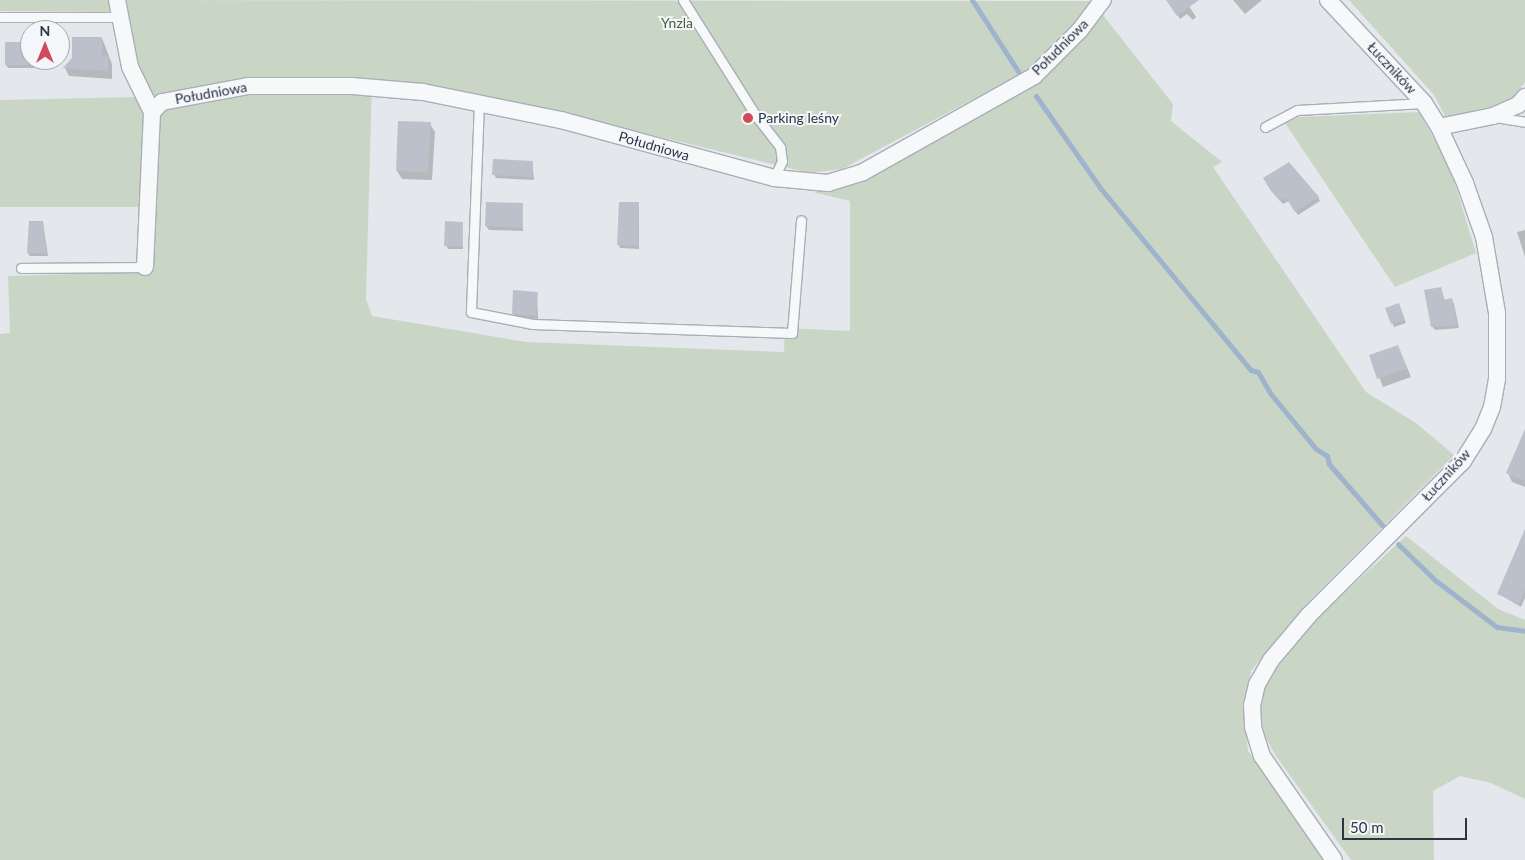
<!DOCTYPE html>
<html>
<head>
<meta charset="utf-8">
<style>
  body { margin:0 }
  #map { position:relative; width:1525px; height:860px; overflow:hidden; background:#e4e7ec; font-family:Lato,sans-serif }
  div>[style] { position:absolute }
  .green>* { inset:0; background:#c9d6c5 }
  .shadow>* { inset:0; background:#0003 }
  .stream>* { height:5px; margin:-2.5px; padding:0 2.5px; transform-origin:2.5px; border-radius:2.5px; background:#9fb4cc }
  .building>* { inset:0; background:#bbc0ca }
  .roads { filter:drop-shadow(1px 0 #a9aeb7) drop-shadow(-1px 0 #a9aeb7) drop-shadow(0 1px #a9aeb7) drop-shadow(0 -1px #a9aeb7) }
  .service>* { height:9px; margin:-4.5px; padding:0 4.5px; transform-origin:4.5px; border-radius:4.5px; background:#f7f8fa }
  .minor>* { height:16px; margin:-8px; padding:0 8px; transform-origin:8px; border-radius:8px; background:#f7f8fa }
  .dots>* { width:14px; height:14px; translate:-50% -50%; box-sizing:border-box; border:2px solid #f4f6f9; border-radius:50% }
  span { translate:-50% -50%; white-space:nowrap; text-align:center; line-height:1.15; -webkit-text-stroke:4px #f4f6f9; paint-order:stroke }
  .park-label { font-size:14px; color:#3f6138 }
  .street-label { font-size:14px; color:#2b3445 }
  .poi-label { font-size:14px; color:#2b3445 }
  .left { translate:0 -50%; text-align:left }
  .north { position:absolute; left:20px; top:20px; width:50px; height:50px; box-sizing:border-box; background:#f4f6f9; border:1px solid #a4a8b1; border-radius:50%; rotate:0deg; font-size:14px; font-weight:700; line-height:20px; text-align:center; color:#2b3445 }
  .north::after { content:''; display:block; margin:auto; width:18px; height:22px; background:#d1495b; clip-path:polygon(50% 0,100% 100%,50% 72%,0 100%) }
  .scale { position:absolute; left:1342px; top:818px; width:125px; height:22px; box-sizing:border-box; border:2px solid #2b3445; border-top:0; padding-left:6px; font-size:15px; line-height:18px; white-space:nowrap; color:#2b3445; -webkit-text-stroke:4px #f4f6f9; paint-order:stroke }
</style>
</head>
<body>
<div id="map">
  <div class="green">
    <i style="clip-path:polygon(0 0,108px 0,113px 12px,0 11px)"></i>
    <i style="clip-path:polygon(evenodd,126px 0,1092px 1px,1173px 104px,1171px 121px,1222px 162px,1213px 167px,1366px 392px,1416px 423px,1454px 455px,1304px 606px,1251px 671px,1244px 712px,1248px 751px,1324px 860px,0 860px,0 334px,10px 333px,8px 276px,138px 272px,140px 207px,0 207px,0 100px,136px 97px,126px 0,1028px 70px,1037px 83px,915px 153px,850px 185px,813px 192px,850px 201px,850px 331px,785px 328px,784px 352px,526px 342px,372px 316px,366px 299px,372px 82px,573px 116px,810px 173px,842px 169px,1028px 70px)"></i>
    <i style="clip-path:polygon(1349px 0,1525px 0,1525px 82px,1514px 97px,1496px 107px,1446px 118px,1434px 95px)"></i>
    <i style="clip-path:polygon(1419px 112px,1450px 167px,1476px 253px,1395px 287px,1285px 123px,1299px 117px)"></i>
    <i style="clip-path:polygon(1406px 536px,1498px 609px,1525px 620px,1525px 799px,1491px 783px,1460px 776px,1433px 791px,1434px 860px,1351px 860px,1276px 756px,1261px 729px,1260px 704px,1265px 683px,1316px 619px)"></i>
  </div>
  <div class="shadow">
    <i style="clip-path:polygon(1169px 0,1185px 0,1196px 17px,1193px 20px,1187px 14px,1180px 19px)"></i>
    <i style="clip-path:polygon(1233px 0,1262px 0,1245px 14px)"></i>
    <i style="clip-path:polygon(102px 38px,112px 64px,112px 79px,69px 76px,65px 68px)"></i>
    <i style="clip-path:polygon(30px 43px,30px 60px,41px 60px,41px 68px,8px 68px,6px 65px)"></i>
    <i style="clip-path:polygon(430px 124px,435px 132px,432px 180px,402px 179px,397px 171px)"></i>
    <i style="clip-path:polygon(532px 162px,534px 180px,496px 178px,494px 174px)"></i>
    <i style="clip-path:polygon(1275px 195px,1318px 197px,1320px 201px,1298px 215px,1289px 201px,1283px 204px)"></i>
    <i style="clip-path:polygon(522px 204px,523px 231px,489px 230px,486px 226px)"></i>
    <i style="clip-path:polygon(639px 204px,639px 249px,620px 248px,618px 244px)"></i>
    <i style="clip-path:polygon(43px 222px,48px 256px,30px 256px,28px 253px)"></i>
    <i style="clip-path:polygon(462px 223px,463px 249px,448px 249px,446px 245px)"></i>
    <i style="clip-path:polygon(1525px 230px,1525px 257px,1517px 232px)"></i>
    <i style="clip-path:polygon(1441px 288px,1445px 301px,1452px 300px,1454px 304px,1459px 328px,1435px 330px,1432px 326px)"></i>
    <i style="clip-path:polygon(537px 293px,538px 319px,515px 317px,513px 313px)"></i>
    <i style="clip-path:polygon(1400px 308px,1406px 323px,1394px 327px,1386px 309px)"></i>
    <i style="clip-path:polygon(1398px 346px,1411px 377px,1383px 387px,1371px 356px)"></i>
    <i style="clip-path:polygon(1525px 452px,1525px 487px,1512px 482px,1508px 473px)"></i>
    <i style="clip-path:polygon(1525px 550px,1525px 598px,1521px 607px,1499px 594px)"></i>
  </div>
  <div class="stream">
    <i style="left:972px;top:0;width:85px;rotate:57.1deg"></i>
    <i style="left:1036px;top:96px;width:113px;rotate:55deg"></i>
    <i style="left:1101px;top:189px;width:235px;rotate:50.4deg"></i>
    <i style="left:1251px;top:370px;width:7px;rotate:16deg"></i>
    <i style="left:1258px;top:372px;width:24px;rotate:60deg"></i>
    <i style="left:1270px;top:393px;width:72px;rotate:50.6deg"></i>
    <i style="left:1316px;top:449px;width:13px;rotate:32deg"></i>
    <i style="left:1327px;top:456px;width:8px;rotate:76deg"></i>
    <i style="left:1329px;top:464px;width:81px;rotate:49deg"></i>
    <i style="left:1398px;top:544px;width:52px;rotate:44.2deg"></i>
    <i style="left:1435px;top:580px;width:78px;rotate:37.2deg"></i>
    <i style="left:1497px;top:627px;width:28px;rotate:8deg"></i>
  </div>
  <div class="building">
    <i style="clip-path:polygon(1166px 0,1199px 0,1177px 16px)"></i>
    <i style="clip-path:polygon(72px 37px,102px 37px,102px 55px,108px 55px,108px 71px,63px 68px,72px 58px)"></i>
    <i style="clip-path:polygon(5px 42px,30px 42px,30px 65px,5px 65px)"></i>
    <i style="clip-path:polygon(398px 121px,431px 122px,428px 172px,396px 171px)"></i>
    <i style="clip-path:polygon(493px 159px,533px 161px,532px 177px,492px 175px)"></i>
    <i style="clip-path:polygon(1289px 162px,1319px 197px,1295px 212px,1286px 198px,1280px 201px,1271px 191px,1263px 178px)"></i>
    <i style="clip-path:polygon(486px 202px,523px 203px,522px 228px,485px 226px)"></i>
    <i style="clip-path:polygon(619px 202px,639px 202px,638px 246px,617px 245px)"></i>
    <i style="clip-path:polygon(29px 221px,43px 221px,46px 253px,27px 253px)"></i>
    <i style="clip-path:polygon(445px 221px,463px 222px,462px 246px,444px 246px)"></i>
    <i style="clip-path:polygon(1441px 287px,1444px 300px,1452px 298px,1457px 325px,1431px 327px,1424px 290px)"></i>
    <i style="clip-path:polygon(513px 290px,538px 292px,536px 316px,512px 314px)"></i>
    <i style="clip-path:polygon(1399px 303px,1405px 320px,1391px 324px,1385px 308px)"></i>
    <i style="clip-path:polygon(1398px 345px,1407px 369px,1377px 379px,1369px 355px)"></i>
    <i style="clip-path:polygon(1525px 429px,1525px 481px,1506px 473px)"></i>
    <i style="clip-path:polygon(1525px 529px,1525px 590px,1519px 604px,1497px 594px)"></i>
  </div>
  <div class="roads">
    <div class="service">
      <i style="left:683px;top:0;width:137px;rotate:57.8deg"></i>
      <i style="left:756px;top:116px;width:39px;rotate:52deg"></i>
      <i style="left:780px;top:147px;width:14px;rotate:82deg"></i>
      <i style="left:782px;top:161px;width:19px;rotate:115deg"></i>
      <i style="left:0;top:17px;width:120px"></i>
      <i style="left:479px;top:102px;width:210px;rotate:92.2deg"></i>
      <i style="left:471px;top:312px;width:63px;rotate:11deg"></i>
      <i style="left:533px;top:324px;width:259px;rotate:2deg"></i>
      <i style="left:792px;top:333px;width:113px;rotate:-85.4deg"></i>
      <i style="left:1495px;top:117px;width:30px;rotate:9deg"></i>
      <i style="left:1265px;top:127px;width:36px;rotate:-28deg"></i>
      <i style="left:1297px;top:110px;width:127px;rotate:-3.2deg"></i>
      <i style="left:21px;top:268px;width:124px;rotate:-0.5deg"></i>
    </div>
    <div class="minor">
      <i style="left:117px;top:0;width:68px;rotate:79deg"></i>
      <i style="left:130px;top:67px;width:50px;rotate:63.9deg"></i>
      <i style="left:1328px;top:0;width:141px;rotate:47deg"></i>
      <i style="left:1424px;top:103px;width:28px;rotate:58deg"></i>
      <i style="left:1439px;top:127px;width:62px;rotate:65.1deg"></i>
      <i style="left:1465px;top:183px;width:57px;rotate:70.6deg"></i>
      <i style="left:1484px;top:237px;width:77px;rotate:80.3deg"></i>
      <i style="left:1497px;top:313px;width:66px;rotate:90deg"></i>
      <i style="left:1497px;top:379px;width:28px;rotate:100deg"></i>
      <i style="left:1492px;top:407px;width:24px;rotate:112deg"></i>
      <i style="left:1483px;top:429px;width:39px;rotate:122deg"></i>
      <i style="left:1462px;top:462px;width:216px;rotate:135deg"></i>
      <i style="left:1309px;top:615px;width:59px;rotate:130.2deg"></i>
      <i style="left:1271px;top:660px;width:28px;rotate:120deg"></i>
      <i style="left:1257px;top:684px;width:22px;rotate:103deg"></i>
      <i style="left:1252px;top:705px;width:22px;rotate:87deg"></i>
      <i style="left:1253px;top:727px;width:30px;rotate:73deg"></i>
      <i style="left:1262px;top:756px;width:126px;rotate:55.3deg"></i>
      <i style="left:1439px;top:127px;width:55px;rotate:-11.5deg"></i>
      <i style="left:1493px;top:116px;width:27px;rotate:-24deg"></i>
      <i style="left:1518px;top:105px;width:11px;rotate:-49deg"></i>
      <i style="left:145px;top:267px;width:155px;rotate:-87.4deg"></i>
      <i style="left:152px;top:112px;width:14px;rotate:-45deg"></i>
      <i style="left:162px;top:102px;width:87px;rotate:-10.5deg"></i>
      <i style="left:248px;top:86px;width:104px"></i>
      <i style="left:352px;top:86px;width:71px;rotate:4.8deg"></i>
      <i style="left:423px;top:92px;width:141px;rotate:11.5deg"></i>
      <i style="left:561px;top:120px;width:221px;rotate:15.2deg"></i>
      <i style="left:774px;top:178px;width:54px;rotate:5.3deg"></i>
      <i style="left:828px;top:183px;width:37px;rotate:-17deg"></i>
      <i style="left:863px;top:172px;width:196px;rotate:-29.3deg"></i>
      <i style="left:1034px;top:76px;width:65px;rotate:-45deg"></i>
      <i style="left:1080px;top:30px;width:38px;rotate:-53deg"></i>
    </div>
  </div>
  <div class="dots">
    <i style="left:748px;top:118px;background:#d1495b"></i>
  </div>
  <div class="park-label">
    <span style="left:677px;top:23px">Ynzla</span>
  </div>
  <div class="street-label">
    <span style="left:1060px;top:47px;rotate:-45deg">Południowa</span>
    <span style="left:1392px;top:68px;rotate:47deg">Łuczników</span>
    <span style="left:211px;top:93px;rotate:-10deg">Południowa</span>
    <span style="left:654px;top:146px;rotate:16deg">Południowa</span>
    <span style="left:1446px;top:475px;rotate:-48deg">Łuczników</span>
  </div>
  <div class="poi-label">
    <span class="left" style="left:758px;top:118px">Parking leśny</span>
  </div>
  <div class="north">N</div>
  <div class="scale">50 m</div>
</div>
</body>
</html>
